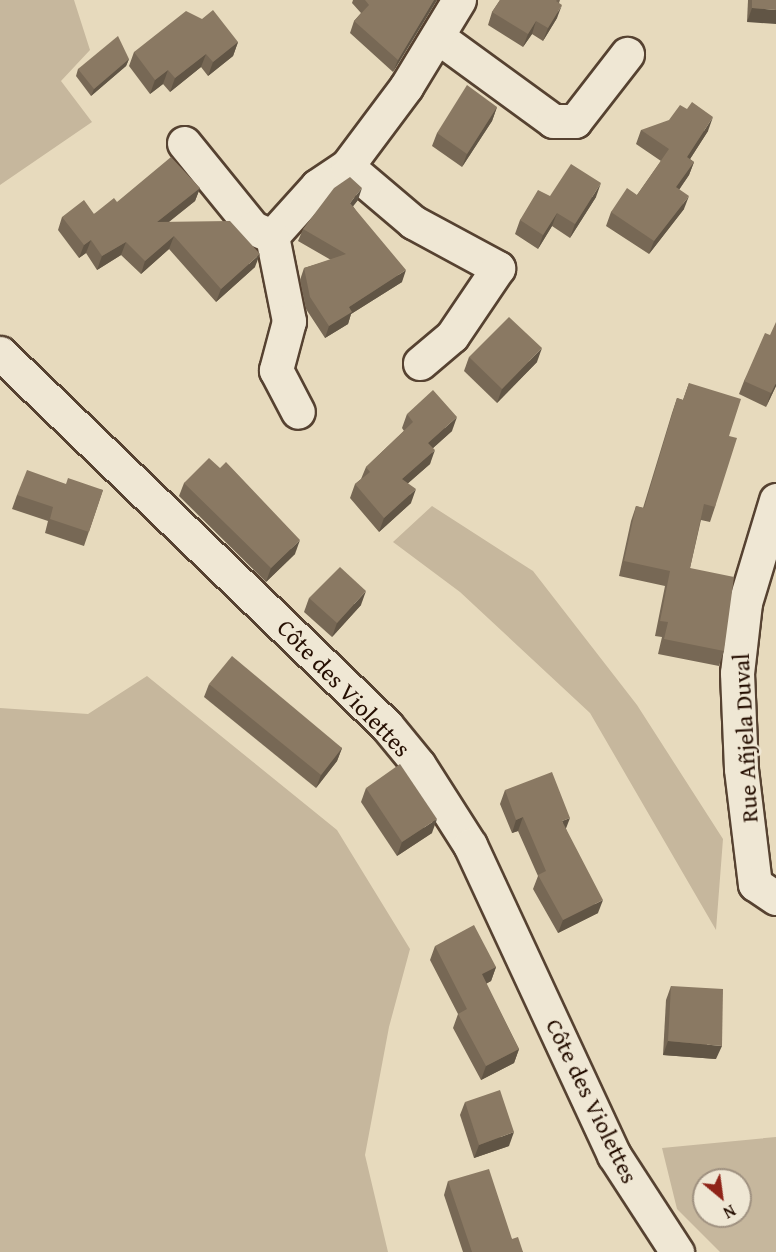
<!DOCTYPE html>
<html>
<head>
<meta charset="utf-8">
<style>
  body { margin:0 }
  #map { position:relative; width:776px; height:1252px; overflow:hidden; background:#e7dabd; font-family:"Gentium Book Plus",serif }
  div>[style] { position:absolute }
  .green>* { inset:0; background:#c6b79d }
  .roads { filter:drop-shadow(2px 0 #564231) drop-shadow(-2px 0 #564231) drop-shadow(0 2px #564231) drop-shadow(0 -2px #564231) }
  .minor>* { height:33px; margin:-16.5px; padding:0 16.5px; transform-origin:16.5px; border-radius:16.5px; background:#efe7d4 }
  .wall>* { inset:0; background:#776855 }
  .shaded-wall>* { inset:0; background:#615545 }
  .building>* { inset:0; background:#8a7963 }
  span { translate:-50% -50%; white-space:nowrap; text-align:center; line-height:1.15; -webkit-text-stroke:5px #efe7d4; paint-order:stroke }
  .street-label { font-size:24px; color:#260f02 }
  .north { position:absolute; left:692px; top:1168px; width:60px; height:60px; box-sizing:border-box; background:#efe7d4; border:2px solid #9f9180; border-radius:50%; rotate:151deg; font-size:16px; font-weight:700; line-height:24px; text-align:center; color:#260f02 }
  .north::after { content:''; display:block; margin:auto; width:21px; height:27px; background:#8f2418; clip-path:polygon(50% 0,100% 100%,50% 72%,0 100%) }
</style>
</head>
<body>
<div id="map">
  <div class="green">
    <i style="clip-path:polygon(0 0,74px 0,90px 50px,61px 81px,92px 122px,0 185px)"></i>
    <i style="clip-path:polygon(432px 506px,533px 571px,637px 705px,723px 839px,716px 930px,590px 713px,460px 592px,393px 542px)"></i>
    <i style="clip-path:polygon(147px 676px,337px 830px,410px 949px,389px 1027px,365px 1155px,388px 1252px,0 1252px,0 708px,88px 714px)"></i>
    <i style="clip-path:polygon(evenodd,776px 1137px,776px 1252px,720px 1252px,677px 1209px,662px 1148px,776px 1137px,704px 1180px,740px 1180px,740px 1216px,704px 1216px,704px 1180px)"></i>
  </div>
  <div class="roads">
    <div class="minor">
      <i style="left:438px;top:37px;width:142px;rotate:36.1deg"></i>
      <i style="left:553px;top:121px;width:22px"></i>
      <i style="left:575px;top:121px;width:85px;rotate:-52.2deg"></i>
      <i style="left:184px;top:143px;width:109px;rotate:50.9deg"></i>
      <i style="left:253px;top:228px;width:21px;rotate:23deg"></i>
      <i style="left:272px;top:236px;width:67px;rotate:-48deg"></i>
      <i style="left:317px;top:186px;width:36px;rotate:-34deg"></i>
      <i style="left:347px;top:166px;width:99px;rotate:-53.2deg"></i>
      <i style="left:406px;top:87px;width:102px;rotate:-58.7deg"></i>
      <i style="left:347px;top:166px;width:87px;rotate:40.3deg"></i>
      <i style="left:413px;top:222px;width:97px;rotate:28.4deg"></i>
      <i style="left:498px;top:268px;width:82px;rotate:124.1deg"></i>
      <i style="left:452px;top:336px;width:42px;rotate:139.8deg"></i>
      <i style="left:272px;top:236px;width:87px;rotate:78.7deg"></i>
      <i style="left:289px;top:321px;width:51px;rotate:104.9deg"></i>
      <i style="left:276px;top:370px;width:47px;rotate:62.4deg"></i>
      <i style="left:0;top:353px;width:537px;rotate:43.94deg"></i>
      <i style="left:387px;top:726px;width:50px;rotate:50.6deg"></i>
      <i style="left:419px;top:765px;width:95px;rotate:57.5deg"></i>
      <i style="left:470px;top:845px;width:342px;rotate:65.1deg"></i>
      <i style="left:614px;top:1155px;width:116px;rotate:57deg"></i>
      <i style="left:776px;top:500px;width:108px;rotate:106.8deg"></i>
      <i style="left:745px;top:603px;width:70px;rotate:96.5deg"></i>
      <i style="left:737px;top:673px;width:96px;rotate:87.6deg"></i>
      <i style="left:741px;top:769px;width:116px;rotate:83.1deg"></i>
      <i style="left:755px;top:884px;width:25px;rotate:34deg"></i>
    </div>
  </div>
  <div class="wall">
    <i style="clip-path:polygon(353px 0,437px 0,393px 72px,350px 33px,354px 21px,361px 13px,352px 3px)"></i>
    <i style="clip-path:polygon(500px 0,560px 0,559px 3px,557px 18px,543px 41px,532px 34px,523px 47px,488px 25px,492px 12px)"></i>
    <i style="clip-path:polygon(748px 0,776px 0,747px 22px)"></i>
    <i style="clip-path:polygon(238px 42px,233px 56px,208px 76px,201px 67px,170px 92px,163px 84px,150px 94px,129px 66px,134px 52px)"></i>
    <i style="clip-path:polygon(129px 59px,126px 66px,91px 96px,76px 76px,78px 69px)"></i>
    <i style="clip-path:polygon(497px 107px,492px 121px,462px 167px,432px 146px,437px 133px)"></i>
    <i style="clip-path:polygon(641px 130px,708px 131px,690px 159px,694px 162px,689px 175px,679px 190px,684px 209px,649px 254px,606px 226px,611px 212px,637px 195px,661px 161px,636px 144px)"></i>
    <i style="clip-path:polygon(200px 188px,195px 201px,169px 222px,255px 267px,216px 302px,169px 249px,141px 274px,121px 255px,97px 270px,86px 253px,79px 258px,58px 230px,62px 217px,94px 214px,117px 202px)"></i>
    <i style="clip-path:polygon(550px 196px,596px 197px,570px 238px,552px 226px,538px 249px,515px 234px,520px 220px)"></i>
    <i style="clip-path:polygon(358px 200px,353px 206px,402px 282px,351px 314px,348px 324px,325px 338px,306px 309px,300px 280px,304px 268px,331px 260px,298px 241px,303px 229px)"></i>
    <i style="clip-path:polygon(770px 335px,776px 386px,766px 407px,739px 394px,744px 381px)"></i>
    <i style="clip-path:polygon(469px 357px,537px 362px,497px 403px,464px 371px)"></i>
    <i style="clip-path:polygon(689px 383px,729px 436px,715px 507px,710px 522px,701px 520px,690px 568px,724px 651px,719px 666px,658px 654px,662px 637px,655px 636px,665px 586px,619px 576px,631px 521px,636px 506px,643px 508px,672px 413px,677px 398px,683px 400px)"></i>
    <i style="clip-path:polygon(407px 414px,452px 431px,433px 448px,430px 464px,408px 483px,411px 503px,379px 532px,350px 498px,355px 484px,361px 479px,366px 467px,404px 431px,402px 428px)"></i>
    <i style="clip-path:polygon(220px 468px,295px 554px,266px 582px,179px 496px,184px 483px)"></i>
    <i style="clip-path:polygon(66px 484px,103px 490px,84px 546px,45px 533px,48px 521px,12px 509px,17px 495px)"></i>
    <i style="clip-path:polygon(309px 598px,361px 605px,332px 637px,304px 612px)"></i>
    <i style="clip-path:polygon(209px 684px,342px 748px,337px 761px,316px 788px,204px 697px)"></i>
    <i style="clip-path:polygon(366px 788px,432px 833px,397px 856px,361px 802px)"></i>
    <i style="clip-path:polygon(505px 790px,566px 829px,598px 913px,558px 933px,533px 889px,538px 876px,518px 831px,512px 833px,500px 804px)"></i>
    <i style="clip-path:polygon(435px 946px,496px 967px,491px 981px,486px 984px,519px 1049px,514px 1063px,481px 1080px,453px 1028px,458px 1014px,430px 960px)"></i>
    <i style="clip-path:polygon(671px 986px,716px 1059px,663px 1055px,666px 1000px)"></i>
    <i style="clip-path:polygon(465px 1102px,509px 1146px,474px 1158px,460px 1115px)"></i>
    <i style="clip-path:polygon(448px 1181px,512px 1239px,523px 1252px,463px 1252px,444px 1195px)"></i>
  </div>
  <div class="shaded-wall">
    <i style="clip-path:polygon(434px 0,437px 0,393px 72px,398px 60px)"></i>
    <i style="clip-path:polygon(562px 5px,557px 18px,543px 41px,548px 28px)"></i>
    <i style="clip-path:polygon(752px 8px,776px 10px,776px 24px,747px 22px)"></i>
    <i style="clip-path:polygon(536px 21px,532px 34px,523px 47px,528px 34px)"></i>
    <i style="clip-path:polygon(238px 42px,233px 56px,208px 76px,213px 62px)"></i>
    <i style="clip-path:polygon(206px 54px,201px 67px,170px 92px,175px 78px)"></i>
    <i style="clip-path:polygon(129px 59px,126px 66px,91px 96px,94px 89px)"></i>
    <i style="clip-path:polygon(168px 70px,163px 84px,150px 94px,155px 80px)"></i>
    <i style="clip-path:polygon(497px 107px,492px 121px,462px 167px,467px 154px)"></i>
    <i style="clip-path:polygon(713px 117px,708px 131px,683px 170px,687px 157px)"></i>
    <i style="clip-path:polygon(694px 162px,689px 175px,671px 201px,676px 187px)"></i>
    <i style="clip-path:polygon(601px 183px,596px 197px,570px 238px,575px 224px)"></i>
    <i style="clip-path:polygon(200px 188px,195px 201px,152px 235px,157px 222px)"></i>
    <i style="clip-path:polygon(362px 188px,358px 200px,346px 215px,350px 203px)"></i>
    <i style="clip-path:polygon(689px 196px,684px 209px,649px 254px,654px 241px)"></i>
    <i style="clip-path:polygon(557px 213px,552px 226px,538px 249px,543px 235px)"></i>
    <i style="clip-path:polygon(174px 236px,169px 249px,141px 274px,145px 261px)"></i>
    <i style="clip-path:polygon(91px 240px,86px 253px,79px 258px,84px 245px)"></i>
    <i style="clip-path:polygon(126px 242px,121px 255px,97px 270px,102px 256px)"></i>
    <i style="clip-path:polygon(260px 254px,255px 267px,216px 302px,221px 289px)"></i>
    <i style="clip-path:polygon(406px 270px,402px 282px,351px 314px,348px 324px,325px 338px,329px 326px,349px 307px)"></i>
    <i style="clip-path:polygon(542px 348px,537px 362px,497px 403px,502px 389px)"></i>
    <i style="clip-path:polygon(776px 383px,776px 386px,766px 407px,771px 393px)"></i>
    <i style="clip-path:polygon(457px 417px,452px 431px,423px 457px,428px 443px)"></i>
    <i style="clip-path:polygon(435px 450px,430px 464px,397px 493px,402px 479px)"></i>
    <i style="clip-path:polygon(416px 489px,411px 503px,379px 532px,384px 518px)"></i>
    <i style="clip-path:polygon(300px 540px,295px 554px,266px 582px,271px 568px)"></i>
    <i style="clip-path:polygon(366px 591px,361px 605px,332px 637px,337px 623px)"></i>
    <i style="clip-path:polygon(342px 748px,337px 761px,316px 788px,321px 775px)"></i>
    <i style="clip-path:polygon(523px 817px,518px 831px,512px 833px,516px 820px)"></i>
    <i style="clip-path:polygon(570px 818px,565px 831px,562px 821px)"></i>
    <i style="clip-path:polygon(437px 819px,432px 833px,397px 856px,402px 842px)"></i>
    <i style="clip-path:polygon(603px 900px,598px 913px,558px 933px,563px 920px)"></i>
    <i style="clip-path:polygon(496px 967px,491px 981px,477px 988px,482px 974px)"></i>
    <i style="clip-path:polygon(668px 1041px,722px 1046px,716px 1059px,663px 1055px)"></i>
    <i style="clip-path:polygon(519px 1049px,514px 1063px,481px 1080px,486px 1066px)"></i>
    <i style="clip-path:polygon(514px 1132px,509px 1146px,474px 1158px,479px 1145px)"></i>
  </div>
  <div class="building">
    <i style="clip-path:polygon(365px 0,434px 0,398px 60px,354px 21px,369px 5px)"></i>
    <i style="clip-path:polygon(500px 0,557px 0,556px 1px,562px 5px,548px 28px,536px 21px,528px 34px,492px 12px)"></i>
    <i style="clip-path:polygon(752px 0,776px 0,776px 10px,752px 8px)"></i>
    <i style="clip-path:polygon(213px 10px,238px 42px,213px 62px,206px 54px,175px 78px,168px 70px,155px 80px,134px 52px,186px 11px,202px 19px)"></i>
    <i style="clip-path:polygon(118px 36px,129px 59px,94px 89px,78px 69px)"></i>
    <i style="clip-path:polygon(467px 85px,497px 107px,467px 154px,437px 133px)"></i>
    <i style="clip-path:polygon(692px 102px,713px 117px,687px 157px,694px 162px,676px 187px,689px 196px,654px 241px,611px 212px,627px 188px,637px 195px,669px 149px,641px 130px,669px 120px,680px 105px,687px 109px)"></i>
    <i style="clip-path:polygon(171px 157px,200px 188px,157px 222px,230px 221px,260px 254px,221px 289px,174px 236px,145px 261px,126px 242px,102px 256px,91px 240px,84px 245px,62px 217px,84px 200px,94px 214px,114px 198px,117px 202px)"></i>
    <i style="clip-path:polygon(571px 164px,601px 183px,575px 224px,557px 213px,543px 235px,520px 220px,538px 190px,550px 196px)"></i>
    <i style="clip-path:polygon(350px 177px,362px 188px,350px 203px,406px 270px,349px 307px,352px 312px,329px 326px,310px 297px,304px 268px,346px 254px,303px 229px,334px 188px)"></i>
    <i style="clip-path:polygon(509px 317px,542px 348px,502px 389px,469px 357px)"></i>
    <i style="clip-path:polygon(776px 322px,776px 383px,771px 393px,744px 381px,765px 333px,770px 335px)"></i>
    <i style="clip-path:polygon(689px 383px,741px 399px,729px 436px,737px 438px,715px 507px,704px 504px,690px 568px,734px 577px,724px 651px,664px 639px,668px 622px,660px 621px,670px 571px,624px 561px,636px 506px,644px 508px,677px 398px,683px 400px)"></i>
    <i style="clip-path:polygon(433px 390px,457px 417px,428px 443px,435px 450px,402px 479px,416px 489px,384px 518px,355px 484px,370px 472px,366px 467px,413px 422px,407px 414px)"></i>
    <i style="clip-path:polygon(209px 458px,220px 468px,226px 462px,300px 540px,271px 568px,184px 483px)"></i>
    <i style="clip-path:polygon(27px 470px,66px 484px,68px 478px,103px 490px,89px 532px,50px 519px,53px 507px,17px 495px)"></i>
    <i style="clip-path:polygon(340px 567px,366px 591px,337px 623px,309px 598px)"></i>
    <i style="clip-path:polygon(232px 656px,342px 748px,321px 775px,209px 684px)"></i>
    <i style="clip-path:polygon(400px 764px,437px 819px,402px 842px,366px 788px)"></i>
    <i style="clip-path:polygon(552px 772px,570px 818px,562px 821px,603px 900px,563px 920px,538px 875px,546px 871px,523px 817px,516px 820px,505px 790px)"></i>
    <i style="clip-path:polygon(474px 925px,496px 967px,482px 974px,519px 1049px,486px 1066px,458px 1014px,467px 1009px,435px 946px)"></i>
    <i style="clip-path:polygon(671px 986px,723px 989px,722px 1046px,668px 1041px)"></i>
    <i style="clip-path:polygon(500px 1090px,514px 1132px,479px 1145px,465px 1102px)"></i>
    <i style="clip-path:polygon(489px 1169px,512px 1239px,518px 1237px,523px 1252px,472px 1252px,448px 1181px)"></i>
  </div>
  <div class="street-label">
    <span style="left:344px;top:688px;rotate:46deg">Côte des Violettes</span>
    <span style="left:745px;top:738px;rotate:-93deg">Rue Añjela Duval</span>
    <span style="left:592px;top:1101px;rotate:64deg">Côte des Violettes</span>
  </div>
  <div class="north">N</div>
</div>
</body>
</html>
